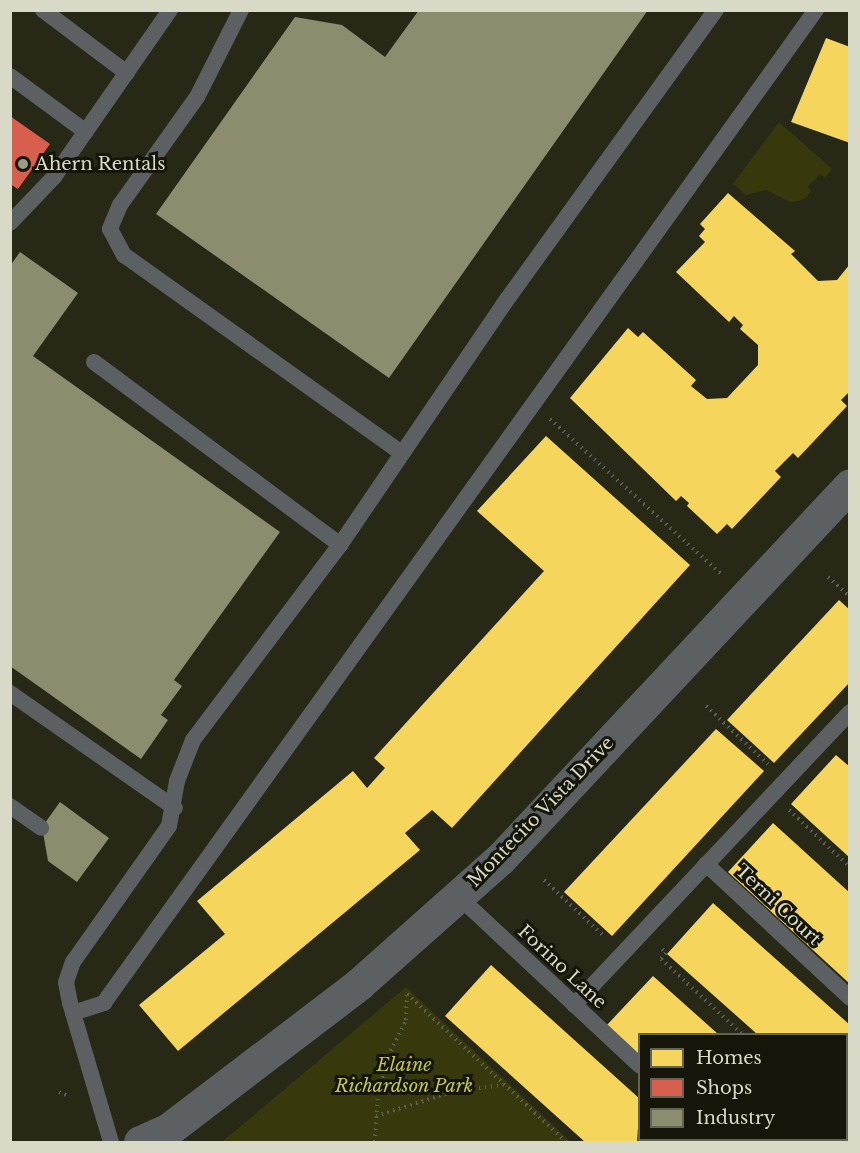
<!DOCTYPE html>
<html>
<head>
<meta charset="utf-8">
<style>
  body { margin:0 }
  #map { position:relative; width:860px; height:1153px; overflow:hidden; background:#272816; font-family:"Libre Baskerville",serif }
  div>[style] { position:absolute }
  .green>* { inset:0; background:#37380b }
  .homes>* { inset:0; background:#f6d55c }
  .shops>* { inset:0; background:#d6604d }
  .industry>* { inset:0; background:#8c8c6e }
  .path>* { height:4px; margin-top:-2px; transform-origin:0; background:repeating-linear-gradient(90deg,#5c5e5c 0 1.5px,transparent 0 6px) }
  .service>* { height:16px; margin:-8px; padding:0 8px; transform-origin:8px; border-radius:8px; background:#5c6063 }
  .minor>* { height:33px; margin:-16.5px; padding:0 16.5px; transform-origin:16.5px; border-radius:16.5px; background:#5c6063 }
  .dots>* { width:16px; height:16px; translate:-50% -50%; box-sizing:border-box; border:3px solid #151609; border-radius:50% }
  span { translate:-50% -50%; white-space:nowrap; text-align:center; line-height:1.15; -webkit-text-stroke:6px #151609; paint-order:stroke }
  .poi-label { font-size:18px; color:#d8d9c7 }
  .left { translate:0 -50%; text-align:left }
  .street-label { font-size:18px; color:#d8d9c7 }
  .park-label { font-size:18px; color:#c3c74b; font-style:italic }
  .frame { position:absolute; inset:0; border:12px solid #d8d9c7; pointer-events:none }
  .legend { position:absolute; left:638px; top:1033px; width:210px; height:108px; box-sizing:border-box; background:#151609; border:2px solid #636455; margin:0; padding:8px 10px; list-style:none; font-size:18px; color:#d8d9c7 }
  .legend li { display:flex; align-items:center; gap:12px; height:30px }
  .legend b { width:30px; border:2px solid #636455 }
</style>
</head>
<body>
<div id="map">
  <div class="green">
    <i style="clip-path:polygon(779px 122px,832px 169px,825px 178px,820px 174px,808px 187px,811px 191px,807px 197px,799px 201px,790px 202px,766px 190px,746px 195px,733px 184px)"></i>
    <i style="clip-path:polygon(406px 987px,571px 1142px,220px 1142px,223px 1141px)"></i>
  </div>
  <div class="homes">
    <i style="clip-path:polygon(826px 38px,850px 47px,850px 143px,791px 122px)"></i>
    <i style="clip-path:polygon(728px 193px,795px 251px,791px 254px,818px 281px,837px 280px,850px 264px,850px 391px,841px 400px,847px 406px,798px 458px,793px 453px,775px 471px,781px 477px,732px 529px,727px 524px,717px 534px,687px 506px,689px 503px,681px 496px,676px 501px,570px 398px,628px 328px,638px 337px,643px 332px,696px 380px,691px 386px,707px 399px,727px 398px,758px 365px,758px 345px,740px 329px,743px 325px,734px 316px,729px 322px,676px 272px,705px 242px,699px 236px,705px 229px,700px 224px)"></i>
    <i style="clip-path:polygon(546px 436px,690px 565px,452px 828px,432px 810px,405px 833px,420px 850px,178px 1051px,139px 1005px,225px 934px,197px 901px,353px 771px,367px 788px,385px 768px,374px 758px,544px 571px,477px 511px)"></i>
    <i style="clip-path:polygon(839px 600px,850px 610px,850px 682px,774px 763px,727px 720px)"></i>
    <i style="clip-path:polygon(716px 729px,764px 771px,612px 936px,564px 892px)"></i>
    <i style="clip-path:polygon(836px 755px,850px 767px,850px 858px,791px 804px)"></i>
    <i style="clip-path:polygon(773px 823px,850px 893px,850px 984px,728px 872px)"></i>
    <i style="clip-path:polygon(713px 903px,850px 1025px,846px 1045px,846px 1034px,757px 1034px,667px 954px)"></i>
    <i style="clip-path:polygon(491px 965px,640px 1099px,637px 1142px,585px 1142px,445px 1016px)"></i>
    <i style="clip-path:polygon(653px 976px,718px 1034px,640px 1034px,640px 1056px,606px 1026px)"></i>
    <i style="clip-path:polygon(733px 1140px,767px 1140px,764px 1142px)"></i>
  </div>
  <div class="shops">
    <i style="clip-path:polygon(10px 116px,50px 144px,18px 189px,10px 184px)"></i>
  </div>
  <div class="industry">
    <i style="clip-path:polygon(419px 10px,648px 10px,389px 378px,156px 214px,295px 17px,342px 25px,385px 57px)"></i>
    <i style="clip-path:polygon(20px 252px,78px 293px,33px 356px,280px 532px,174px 680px,182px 686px,161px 715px,168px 720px,141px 759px,10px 666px,10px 266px)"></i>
    <i style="clip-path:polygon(60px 802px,109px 838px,77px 882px,48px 861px,42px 827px)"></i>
  </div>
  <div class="path">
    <i style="left:550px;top:419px;width:232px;rotate:42.2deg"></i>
    <i style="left:828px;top:577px;width:30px;rotate:42deg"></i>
    <i style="left:706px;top:706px;width:85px;rotate:43.1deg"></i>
    <i style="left:789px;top:810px;width:83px;rotate:43.1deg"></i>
    <i style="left:544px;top:880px;width:83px;rotate:43.1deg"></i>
    <i style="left:662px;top:949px;width:6px;rotate:45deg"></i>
    <i style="left:666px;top:953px;width:8px;rotate:130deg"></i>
    <i style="left:661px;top:959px;width:110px;rotate:42.8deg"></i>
    <i style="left:407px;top:994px;width:217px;rotate:42.9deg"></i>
    <i style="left:59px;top:1092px;width:12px;rotate:24deg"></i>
    <i style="left:376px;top:1116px;width:83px;rotate:-17.6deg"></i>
    <i style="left:455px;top:1091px;width:49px;rotate:-7deg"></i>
    <i style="left:375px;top:1142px;width:47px;rotate:-86.3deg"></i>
    <i style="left:378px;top:1095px;width:40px;rotate:-75.6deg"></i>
    <i style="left:388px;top:1056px;width:40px;rotate:-63.4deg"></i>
    <i style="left:406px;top:1020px;width:25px;rotate:-88deg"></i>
  </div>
  <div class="service">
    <i style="left:43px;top:10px;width:105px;rotate:36.9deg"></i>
    <i style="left:241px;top:10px;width:97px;rotate:116.8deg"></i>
    <i style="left:197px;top:97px;width:133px;rotate:125.5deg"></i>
    <i style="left:120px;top:205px;width:26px;rotate:113deg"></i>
    <i style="left:110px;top:229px;width:30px;rotate:62deg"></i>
    <i style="left:124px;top:255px;width:341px;rotate:35.5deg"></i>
    <i style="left:10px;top:76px;width:94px;rotate:36.4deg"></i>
    <i style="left:10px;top:223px;width:64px;rotate:-46.3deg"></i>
    <i style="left:54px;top:177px;width:203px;rotate:-55.2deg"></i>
    <i style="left:94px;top:362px;width:307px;rotate:36.6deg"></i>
    <i style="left:10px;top:693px;width:201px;rotate:34.9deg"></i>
    <i style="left:10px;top:806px;width:38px;rotate:35deg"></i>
    <i style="left:706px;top:864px;width:197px;rotate:42.9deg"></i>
    <i style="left:458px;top:896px;width:249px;rotate:43deg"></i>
    <i style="left:574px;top:1005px;width:403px;rotate:-46.7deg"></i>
    <i style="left:73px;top:1013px;width:33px;rotate:-18deg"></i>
    <i style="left:104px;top:1003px;width:7px;rotate:-56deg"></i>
    <i style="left:108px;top:997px;width:1215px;rotate:-54.35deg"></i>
    <i style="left:846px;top:1115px;width:5px;rotate:-37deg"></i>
    <i style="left:719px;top:1140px;width:4px;rotate:34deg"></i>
    <i style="left:111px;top:1142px;width:145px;rotate:-106.4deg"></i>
    <i style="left:70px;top:1003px;width:21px;rotate:-101deg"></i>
    <i style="left:66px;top:982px;width:21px;rotate:-71deg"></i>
    <i style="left:73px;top:962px;width:166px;rotate:-54.8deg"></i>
    <i style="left:169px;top:826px;width:46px;rotate:-79.9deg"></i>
    <i style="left:177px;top:781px;width:44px;rotate:-68.7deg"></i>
    <i style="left:193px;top:740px;width:244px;rotate:-53deg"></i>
    <i style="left:340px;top:545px;width:290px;rotate:-55.8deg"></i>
    <i style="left:503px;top:305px;width:364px;rotate:-54.2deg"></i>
    <i style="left:821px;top:1142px;width:4px;rotate:-34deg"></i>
  </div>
  <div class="minor">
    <i style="left:140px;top:1142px;width:32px;rotate:-24deg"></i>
    <i style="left:169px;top:1129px;width:239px;rotate:-37.3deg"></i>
    <i style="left:359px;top:984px;width:188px;rotate:-41.6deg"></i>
    <i style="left:500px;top:859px;width:512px;rotate:-46.9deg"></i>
  </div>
  <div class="dots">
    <i style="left:23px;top:164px;background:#9a9b89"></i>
  </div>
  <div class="poi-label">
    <span class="left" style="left:35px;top:164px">Ahern Rentals</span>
  </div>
  <div class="street-label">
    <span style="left:541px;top:812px;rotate:-46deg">Montecito Vista Drive</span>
    <span style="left:778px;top:905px;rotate:43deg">Terni Court</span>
    <span style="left:562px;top:967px;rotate:43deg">Forino Lane</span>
  </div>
  <div class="park-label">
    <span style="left:404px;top:1076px">Elaine<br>Richardson Park</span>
  </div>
  <div class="frame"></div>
  <ul class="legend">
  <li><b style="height:16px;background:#f6d55c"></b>Homes</li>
  <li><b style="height:16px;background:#d6604d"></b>Shops</li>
  <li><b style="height:16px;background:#8c8c6e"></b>Industry</li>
  </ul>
</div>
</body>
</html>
